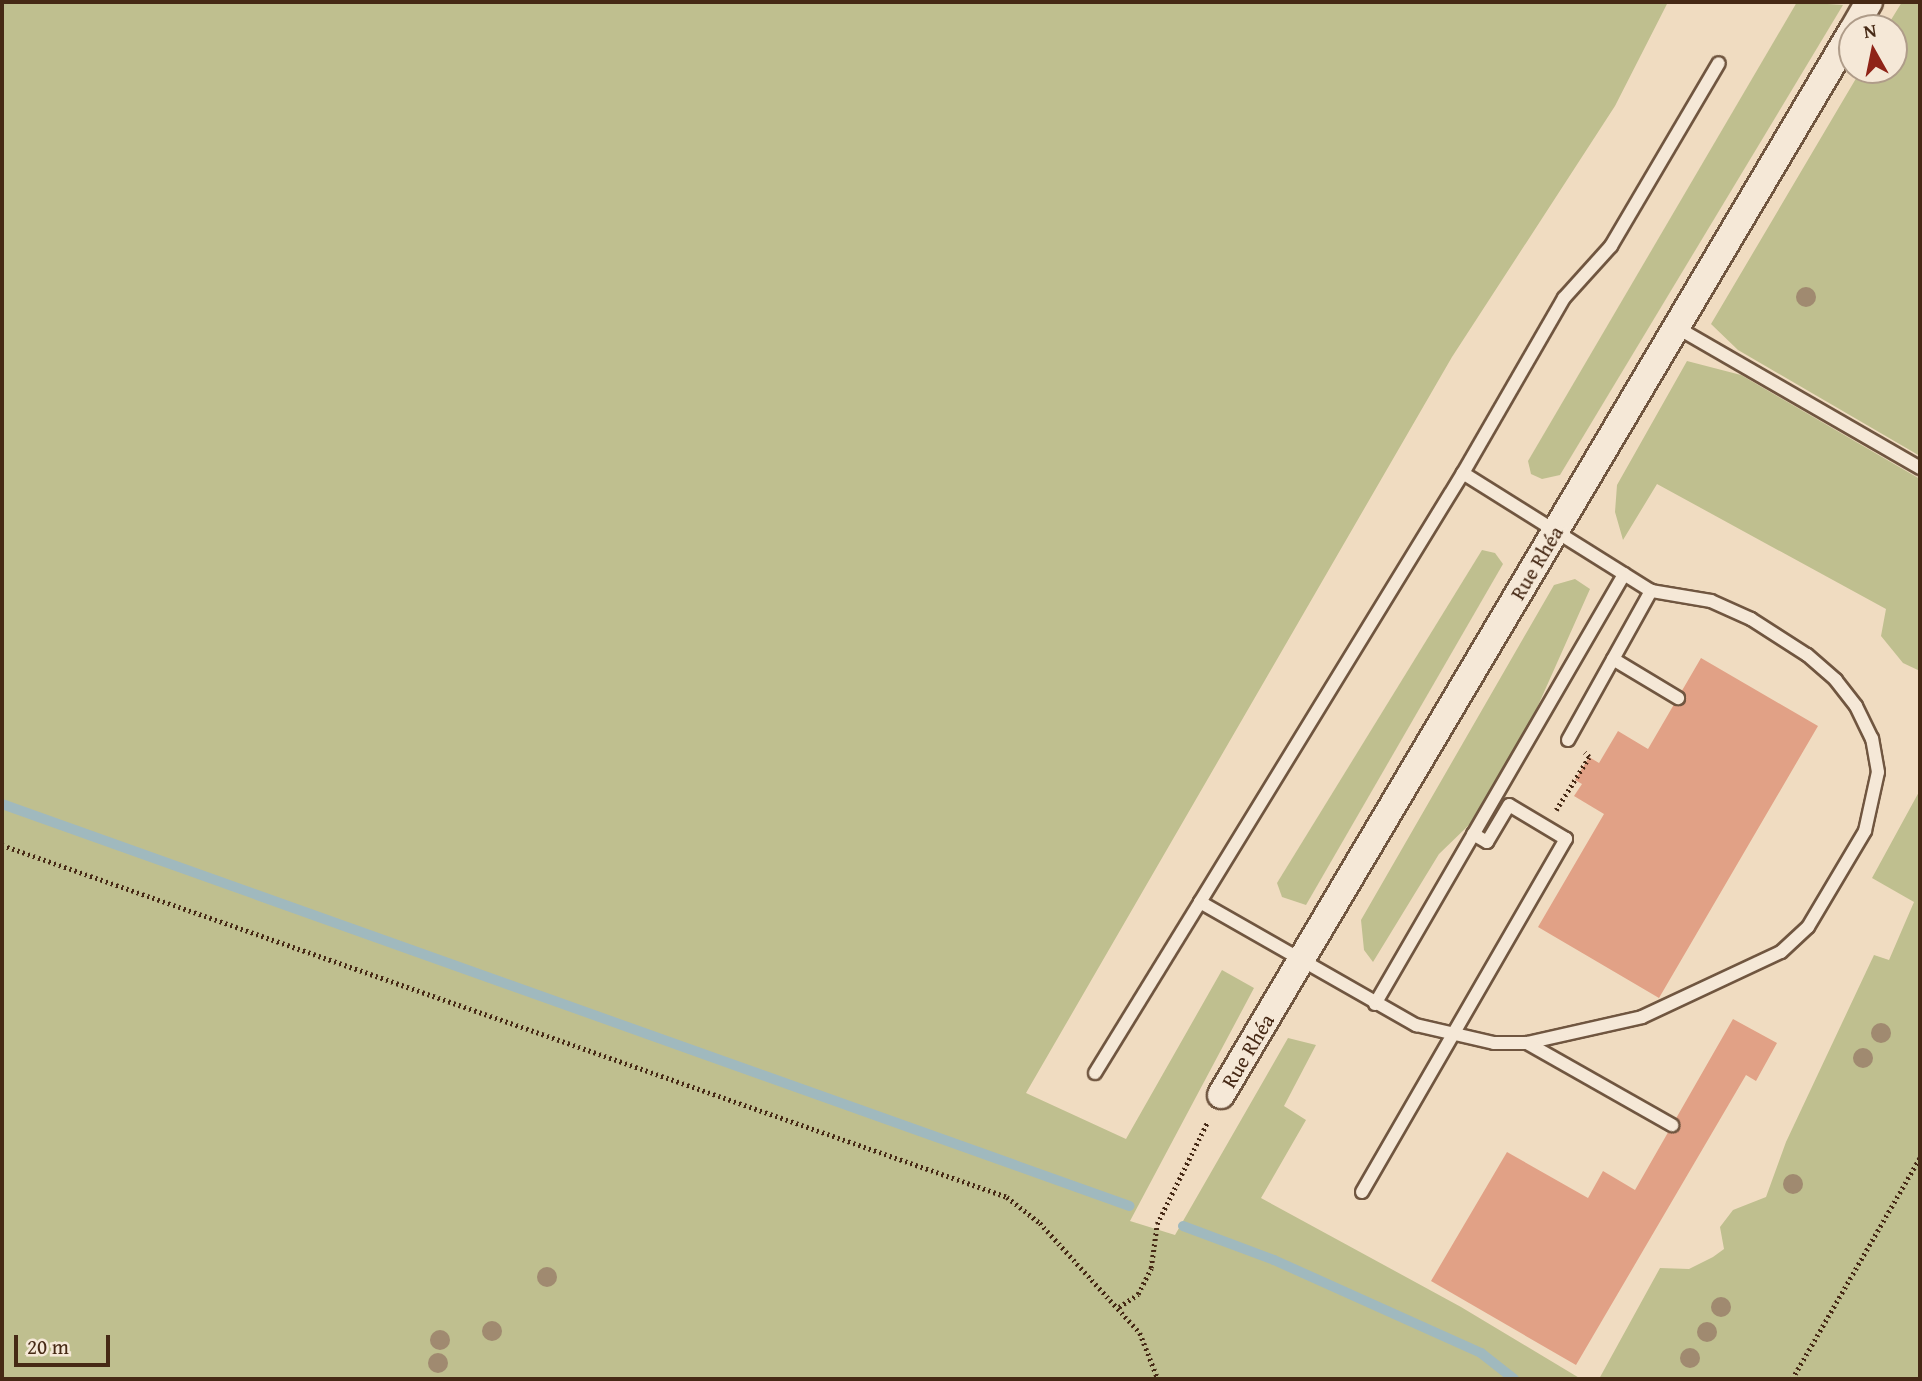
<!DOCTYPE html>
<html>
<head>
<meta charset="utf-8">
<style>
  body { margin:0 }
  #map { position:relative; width:1922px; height:1381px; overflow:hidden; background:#f0dcc1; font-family:"Gentium Book Plus",serif }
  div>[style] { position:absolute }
  .green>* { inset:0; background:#bfbf8f }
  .stream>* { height:10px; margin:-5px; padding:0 5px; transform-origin:5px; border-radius:5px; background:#a0b9be }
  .building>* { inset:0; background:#e1a186 }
  .path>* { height:4.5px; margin-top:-2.25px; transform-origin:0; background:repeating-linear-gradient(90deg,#462915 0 2px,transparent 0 5.5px) }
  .roads { filter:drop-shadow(2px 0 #705640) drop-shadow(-2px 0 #705640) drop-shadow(0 2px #705640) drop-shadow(0 -2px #705640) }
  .service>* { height:12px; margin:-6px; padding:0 6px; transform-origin:6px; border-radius:6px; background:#f5e8d7 }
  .minor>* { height:26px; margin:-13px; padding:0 13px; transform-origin:13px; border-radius:13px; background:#f5e8d7 }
  .trees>* { width:20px; height:20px; margin:-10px; border-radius:50%; background:#a08a70 }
  span { translate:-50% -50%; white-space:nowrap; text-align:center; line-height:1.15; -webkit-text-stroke:7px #f5e8d7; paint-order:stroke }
  .street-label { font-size:21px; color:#462915 }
  .frame { position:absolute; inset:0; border:4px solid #462915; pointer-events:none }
  .north { position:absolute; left:1838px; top:14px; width:70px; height:70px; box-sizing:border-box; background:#f5e8d7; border:2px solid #af9c89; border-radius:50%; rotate:351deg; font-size:19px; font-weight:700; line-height:28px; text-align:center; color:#462915 }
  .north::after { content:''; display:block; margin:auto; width:24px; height:32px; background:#8f2418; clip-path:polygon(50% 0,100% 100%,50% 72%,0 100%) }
  .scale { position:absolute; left:14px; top:1335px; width:96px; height:32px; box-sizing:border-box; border:4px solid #462915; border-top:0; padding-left:9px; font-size:21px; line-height:24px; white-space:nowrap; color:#462915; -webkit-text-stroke:5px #f5e8d7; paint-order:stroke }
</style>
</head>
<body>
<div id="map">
  <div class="green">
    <i style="clip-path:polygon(2px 2px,1668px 2px,1615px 106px,1452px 357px,1026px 1093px,1126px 1139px,1222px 970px,1254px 988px,1130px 1221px,1175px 1235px,1288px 1038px,1316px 1045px,1284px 1106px,1306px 1120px,1261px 1198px,1461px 1307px,1581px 1379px,2px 1379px)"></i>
    <i style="clip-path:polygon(1797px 2px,1843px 5px,1560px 475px,1542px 479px,1531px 474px,1528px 461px)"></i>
    <i style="clip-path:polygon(1902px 2px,1920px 2px,1920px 456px,1738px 350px,1711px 324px,1861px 70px,1894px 70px,1894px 28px,1886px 28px)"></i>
    <i style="clip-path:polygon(1687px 361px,1741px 375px,1920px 479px,1920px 671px,1903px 663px,1881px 636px,1886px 609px,1657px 484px,1623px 540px,1615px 512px,1617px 485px)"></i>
    <i style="clip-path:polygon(1482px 550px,1495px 553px,1503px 564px,1306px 905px,1282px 897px,1277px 883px)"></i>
    <i style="clip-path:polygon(1575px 579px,1590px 589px,1528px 728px,1471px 823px,1439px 854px,1373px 962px,1364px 950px,1361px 920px,1554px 585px)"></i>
    <i style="clip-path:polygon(1920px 790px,1920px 1379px,1599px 1379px,1660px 1268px,1689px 1269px,1713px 1257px,1724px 1249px,1720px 1227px,1733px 1210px,1766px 1197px,1786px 1142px,1874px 955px,1889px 960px,1914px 902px,1872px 878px)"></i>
  </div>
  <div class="stream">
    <i style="left:2px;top:804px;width:1197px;rotate:19.62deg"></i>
    <i style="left:1183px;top:1226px;width:97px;rotate:20.5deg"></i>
    <i style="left:1274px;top:1260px;width:227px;rotate:24.2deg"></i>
    <i style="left:1481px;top:1353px;width:42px;rotate:38.2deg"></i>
  </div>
  <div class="building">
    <i style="clip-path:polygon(1701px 658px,1818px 726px,1659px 998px,1538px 927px,1604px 814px,1574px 796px,1582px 784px,1575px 780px,1589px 757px,1599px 763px,1618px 731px,1648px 749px)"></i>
    <i style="clip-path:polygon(1733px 1019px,1777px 1043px,1756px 1081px,1746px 1075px,1576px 1365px,1431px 1281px,1507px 1152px,1588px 1198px,1603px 1171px,1635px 1190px)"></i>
  </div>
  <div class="path">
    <i style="left:1556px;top:810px;width:62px;rotate:-58.1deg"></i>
    <i style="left:1589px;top:757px;width:6px;rotate:-135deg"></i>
    <i style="left:2px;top:845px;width:1065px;rotate:19.3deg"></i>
    <i style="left:1007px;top:1197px;width:42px;rotate:38.2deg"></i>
    <i style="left:1040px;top:1223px;width:149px;rotate:47.7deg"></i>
    <i style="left:1140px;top:1333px;width:49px;rotate:68.6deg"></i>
    <i style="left:1119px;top:1307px;width:23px;rotate:-34deg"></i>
    <i style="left:1138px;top:1294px;width:29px;rotate:-63deg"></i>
    <i style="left:1151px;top:1268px;width:44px;rotate:-82.2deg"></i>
    <i style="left:1157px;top:1224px;width:115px;rotate:-63.7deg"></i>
    <i style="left:1792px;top:1379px;width:256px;rotate:-60deg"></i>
  </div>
  <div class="roads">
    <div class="service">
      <i style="left:1676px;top:327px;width:282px;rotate:30deg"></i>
      <i style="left:1463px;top:473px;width:202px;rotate:-60deg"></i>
      <i style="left:1564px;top:298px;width:70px;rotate:-47.9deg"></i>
      <i style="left:1611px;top:246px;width:212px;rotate:-59.5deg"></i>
      <i style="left:1613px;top:659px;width:76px;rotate:31deg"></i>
      <i style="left:1568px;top:740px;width:171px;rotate:-60.9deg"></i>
      <i style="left:1651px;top:591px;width:222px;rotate:-147.9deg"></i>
      <i style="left:1463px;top:473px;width:503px;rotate:121.51deg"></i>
      <i style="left:1200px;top:902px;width:249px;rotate:29.7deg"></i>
      <i style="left:1416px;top:1025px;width:80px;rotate:13deg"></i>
      <i style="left:1494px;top:1043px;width:33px"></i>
      <i style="left:1527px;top:1043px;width:118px;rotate:-12.7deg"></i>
      <i style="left:1642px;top:1017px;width:153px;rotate:-25.1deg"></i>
      <i style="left:1781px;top:952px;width:37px;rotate:-43deg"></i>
      <i style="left:1808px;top:927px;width:112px;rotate:-59.3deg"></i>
      <i style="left:1865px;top:831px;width:60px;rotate:-77.6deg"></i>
      <i style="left:1878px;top:772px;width:34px;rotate:-100deg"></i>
      <i style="left:1872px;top:739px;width:37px;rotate:-116deg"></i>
      <i style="left:1856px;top:706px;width:33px;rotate:-128deg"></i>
      <i style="left:1836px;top:680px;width:38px;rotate:-139deg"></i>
      <i style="left:1807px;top:655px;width:67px;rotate:-147.3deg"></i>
      <i style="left:1751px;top:619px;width:44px;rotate:-155.8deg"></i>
      <i style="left:1711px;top:601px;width:61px;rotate:-170.5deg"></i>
      <i style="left:1375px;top:1004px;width:497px;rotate:-59.9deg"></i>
      <i style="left:1527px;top:1043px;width:167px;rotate:29.5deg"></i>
      <i style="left:1095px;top:1073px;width:201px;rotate:-58.4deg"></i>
      <i style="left:1362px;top:1192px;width:408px;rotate:-60deg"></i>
      <i style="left:1566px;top:839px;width:66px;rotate:-149.2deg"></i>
      <i style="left:1509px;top:805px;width:43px;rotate:120.7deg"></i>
      <i style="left:1487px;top:842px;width:16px;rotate:-150deg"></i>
    </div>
    <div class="minor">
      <i style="left:1854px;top:28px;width:30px;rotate:-60deg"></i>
      <i style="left:1221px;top:1095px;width:1237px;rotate:-59.33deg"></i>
    </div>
  </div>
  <div class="trees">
    <i style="left:1806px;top:297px"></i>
    <i style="left:1881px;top:1033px"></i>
    <i style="left:1863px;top:1058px"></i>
    <i style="left:1793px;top:1184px"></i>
    <i style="left:547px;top:1277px"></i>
    <i style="left:1721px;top:1307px"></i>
    <i style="left:492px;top:1331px"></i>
    <i style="left:1707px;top:1332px"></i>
    <i style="left:440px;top:1340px"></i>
    <i style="left:1690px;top:1358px"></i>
    <i style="left:438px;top:1363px"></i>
  </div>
  <div class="street-label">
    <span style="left:1537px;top:563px;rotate:-59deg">Rue Rhéa</span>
    <span style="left:1248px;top:1051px;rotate:-59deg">Rue Rhéa</span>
  </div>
  <div class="frame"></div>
  <div class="north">N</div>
  <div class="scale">20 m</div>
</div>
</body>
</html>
